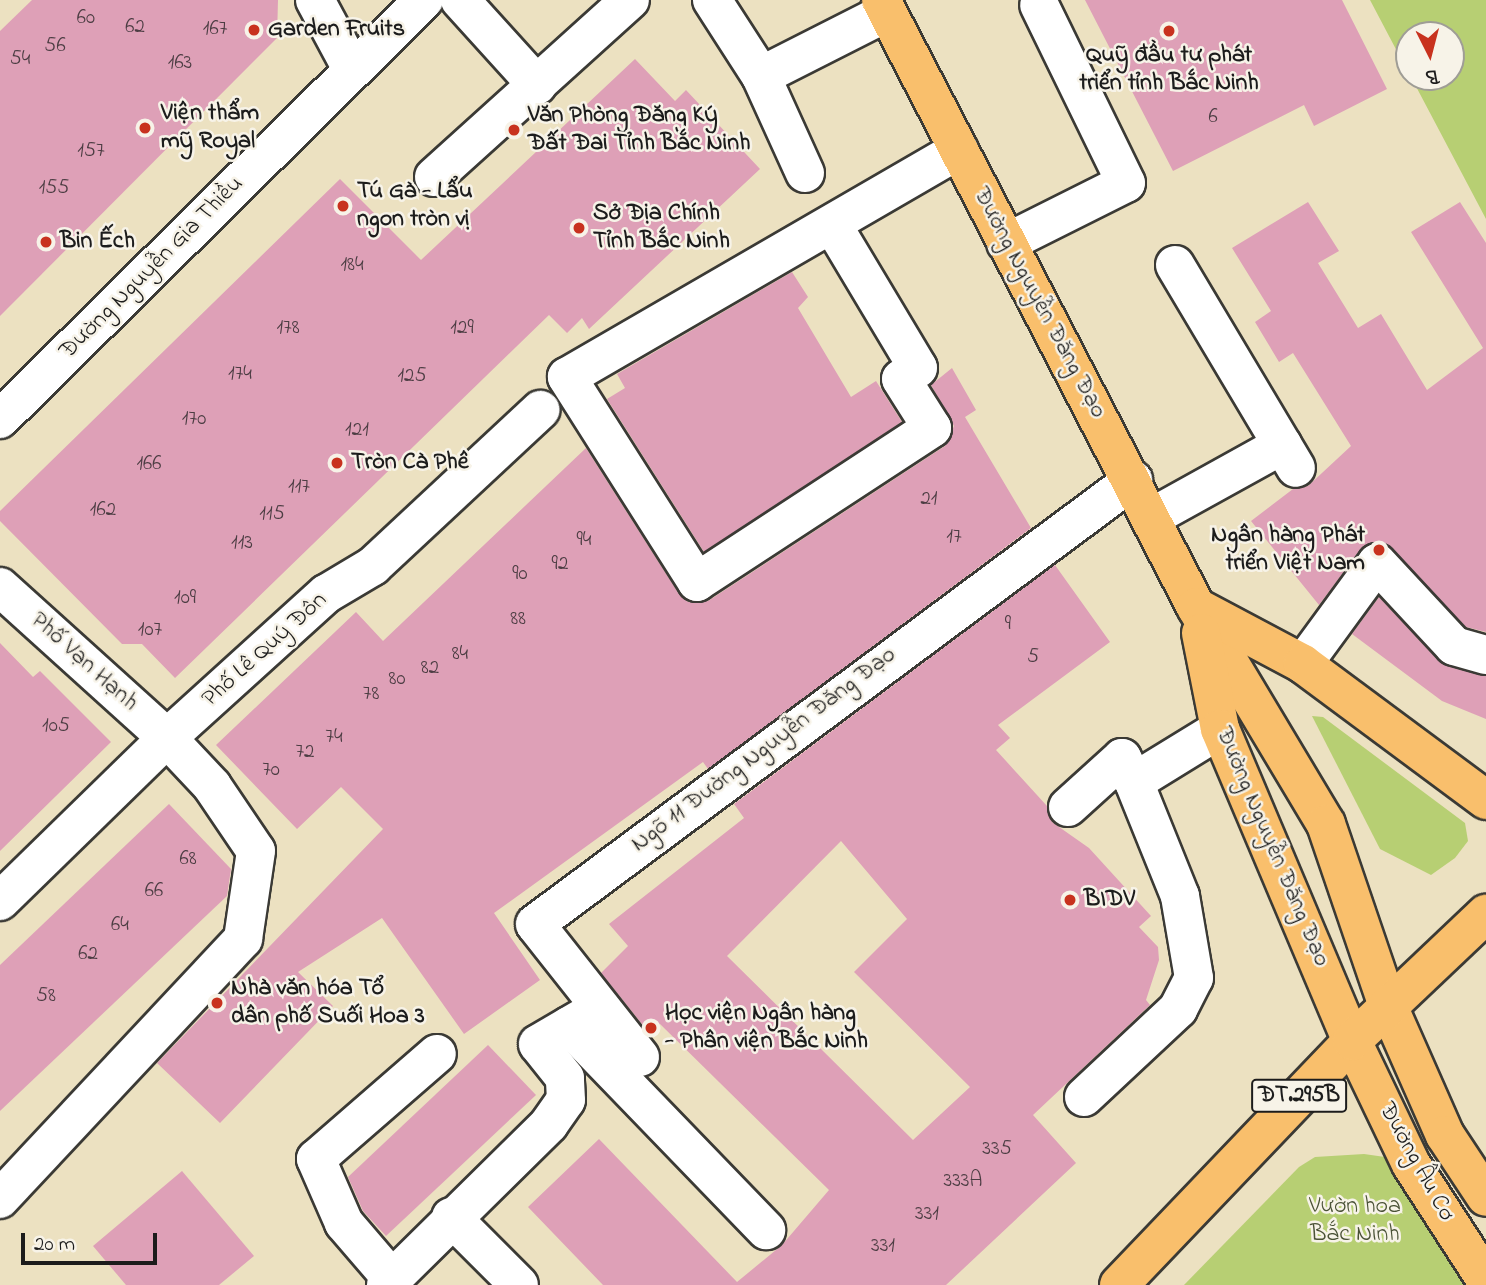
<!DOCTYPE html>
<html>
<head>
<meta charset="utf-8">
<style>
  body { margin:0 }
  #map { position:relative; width:1486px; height:1285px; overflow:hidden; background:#ece1c1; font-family:"Indie Flower",sans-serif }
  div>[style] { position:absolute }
  .green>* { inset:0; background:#b7cf73 }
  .building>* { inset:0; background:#dea0b7 }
  .roads { filter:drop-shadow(2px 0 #3b3a35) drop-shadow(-2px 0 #3b3a35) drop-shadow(0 2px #3b3a35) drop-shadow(0 -2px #3b3a35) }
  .minor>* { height:38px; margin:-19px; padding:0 19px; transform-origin:19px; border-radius:19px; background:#fff }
  .major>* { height:38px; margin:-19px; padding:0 19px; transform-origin:19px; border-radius:19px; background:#f9bf6c }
  .dots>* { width:19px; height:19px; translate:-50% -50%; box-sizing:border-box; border:4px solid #f7f3e8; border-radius:50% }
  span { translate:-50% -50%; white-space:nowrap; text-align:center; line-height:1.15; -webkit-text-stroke:5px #f7f3e8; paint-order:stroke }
  .number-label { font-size:21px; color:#4c3d43 }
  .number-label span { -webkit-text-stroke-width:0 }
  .shield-label span { padding:2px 5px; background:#f7f3e8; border:2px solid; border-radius:5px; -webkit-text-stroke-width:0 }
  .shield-label { font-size:23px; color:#1c1c1c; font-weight:700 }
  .poi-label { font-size:24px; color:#1c1c1c; font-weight:700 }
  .left { translate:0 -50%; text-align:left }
  .right { translate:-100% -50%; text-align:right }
  .street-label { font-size:24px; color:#1c1c1c }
  .park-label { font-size:24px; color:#4a5236 }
  .north { position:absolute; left:1395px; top:21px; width:70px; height:70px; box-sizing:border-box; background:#f7f3e8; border:2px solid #9f9d96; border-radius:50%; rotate:174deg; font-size:19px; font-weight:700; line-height:28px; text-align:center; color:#1c1c1c }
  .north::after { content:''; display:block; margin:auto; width:24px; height:32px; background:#c8321e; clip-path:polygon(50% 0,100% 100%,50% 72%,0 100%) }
  .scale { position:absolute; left:21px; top:1233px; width:136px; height:32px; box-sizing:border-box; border:4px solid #1c1c1c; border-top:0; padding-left:9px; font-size:21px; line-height:24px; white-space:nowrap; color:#1c1c1c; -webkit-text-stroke:5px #f7f3e8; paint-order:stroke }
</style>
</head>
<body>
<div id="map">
  <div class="green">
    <i style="clip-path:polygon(1370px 0,1486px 0,1486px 219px,1411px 77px,1451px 77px,1451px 35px,1409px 35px,1409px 74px)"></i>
    <i style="clip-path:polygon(1312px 716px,1323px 717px,1465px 823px,1468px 841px,1455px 858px,1431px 875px,1380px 849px)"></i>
    <i style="clip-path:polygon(1364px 1154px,1392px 1158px,1474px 1285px,1184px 1285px,1299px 1167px,1315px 1157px)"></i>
  </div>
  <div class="building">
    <i style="clip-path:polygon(32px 0,278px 0,277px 38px,0 316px,0 31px)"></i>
    <i style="clip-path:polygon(1085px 0,1342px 0,1387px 89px,1314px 126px,1304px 105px,1173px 171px)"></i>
    <i style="clip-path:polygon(635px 59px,675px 101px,686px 90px,760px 169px,589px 329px,582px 318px,567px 333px,549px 315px,175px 678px,142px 644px,122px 644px,0 521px,0 511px,340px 179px,421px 260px)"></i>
    <i style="clip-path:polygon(1308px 202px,1339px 251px,1318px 263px,1358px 328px,1381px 314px,1427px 390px,1483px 348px,1411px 232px,1460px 202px,1486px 243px,1486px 632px,1466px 627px,1381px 542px,1360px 550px,1319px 605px,1251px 521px,1293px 489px,1308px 486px,1351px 446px,1293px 353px,1279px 362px,1255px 322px,1271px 311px,1232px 248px)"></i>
    <i style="clip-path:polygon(792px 272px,808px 297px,798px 308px,851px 397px,876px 381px,902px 422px,704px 552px,607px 399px,625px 388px,617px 374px)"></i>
    <i style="clip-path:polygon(952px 368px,976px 410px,965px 417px,1031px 528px,708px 769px,703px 762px,494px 913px,540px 980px,464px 1034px,382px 918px,298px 972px,333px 1006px,220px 1123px,157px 1063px,383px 829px,341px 787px,297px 829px,216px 745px,356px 612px,383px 641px,586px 448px,679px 594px,688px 602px,708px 601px,945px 446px,954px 426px,931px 385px)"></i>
    <i style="clip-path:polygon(evenodd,1055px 565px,1110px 642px,998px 725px,1010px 738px,996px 750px,1047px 806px,1052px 822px,1089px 848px,1151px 916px,1139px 927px,1158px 947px,1159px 960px,1146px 1000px,1150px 1005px,1033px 1115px,1076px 1163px,946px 1285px,603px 1285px,528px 1207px,599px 1139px,737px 1282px,782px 1245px,829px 1190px,660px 1024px,650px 1033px,645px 1028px,601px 973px,628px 946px,609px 924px,744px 818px,734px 804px,1055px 565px,841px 841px,907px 919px,854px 972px,970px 1087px,913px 1140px,727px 956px,841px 841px)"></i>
    <i style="clip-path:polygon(1379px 597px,1439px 661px,1486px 676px,1486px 719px,1442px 701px,1352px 634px)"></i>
    <i style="clip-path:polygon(0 643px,33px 677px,40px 671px,111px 742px,0 851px)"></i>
    <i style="clip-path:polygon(169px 804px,231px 869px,227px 896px,0 1111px,0 965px)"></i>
    <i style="clip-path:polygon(488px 1045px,536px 1095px,386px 1236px,363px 1211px,348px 1177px)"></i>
    <i style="clip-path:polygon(182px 1171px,254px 1256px,219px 1285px,126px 1285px,93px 1246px)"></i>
  </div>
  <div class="roads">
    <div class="minor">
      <i style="left:315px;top:0;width:78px;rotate:61.8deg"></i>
      <i style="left:460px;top:0;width:115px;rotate:47.8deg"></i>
      <i style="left:712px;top:0;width:90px;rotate:57.2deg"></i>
      <i style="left:805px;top:173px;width:107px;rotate:-114.4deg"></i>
      <i style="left:761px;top:76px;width:141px;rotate:-26.9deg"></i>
      <i style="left:434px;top:177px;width:264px;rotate:-42.1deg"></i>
      <i style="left:833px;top:226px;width:165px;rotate:59.1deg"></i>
      <i style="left:918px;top:368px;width:20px;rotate:147deg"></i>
      <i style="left:901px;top:379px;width:58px;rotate:57.7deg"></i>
      <i style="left:932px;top:428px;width:281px;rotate:146.8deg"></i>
      <i style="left:697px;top:582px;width:243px;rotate:-122.4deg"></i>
      <i style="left:567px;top:377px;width:453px;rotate:-30.1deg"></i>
      <i style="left:1006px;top:243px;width:134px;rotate:-26.6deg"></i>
      <i style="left:1126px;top:183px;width:198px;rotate:-116deg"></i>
      <i style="left:1175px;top:265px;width:236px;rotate:59.2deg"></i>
      <i style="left:0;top:419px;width:596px;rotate:-44.66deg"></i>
      <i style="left:1152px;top:517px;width:149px;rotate:-29deg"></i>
      <i style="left:0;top:587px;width:225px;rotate:42.1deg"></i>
      <i style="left:167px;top:738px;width:66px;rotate:46.8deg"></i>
      <i style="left:212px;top:786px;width:78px;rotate:55.9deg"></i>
      <i style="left:256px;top:851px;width:89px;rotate:98.4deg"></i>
      <i style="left:243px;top:939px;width:356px;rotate:133.1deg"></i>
      <i style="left:1303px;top:664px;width:125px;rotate:-53.8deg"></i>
      <i style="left:1377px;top:563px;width:113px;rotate:47.1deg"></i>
      <i style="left:1454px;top:646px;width:33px;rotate:16deg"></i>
      <i style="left:1068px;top:807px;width:73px;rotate:-42.2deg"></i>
      <i style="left:1122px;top:758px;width:27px;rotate:63deg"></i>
      <i style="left:0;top:901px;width:233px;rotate:-44.3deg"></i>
      <i style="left:167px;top:738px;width:215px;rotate:-42.2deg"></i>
      <i style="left:326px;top:594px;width:55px;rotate:-30.8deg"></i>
      <i style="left:373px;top:566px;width:229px;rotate:-43deg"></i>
      <i style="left:569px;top:1026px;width:284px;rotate:46deg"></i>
      <i style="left:640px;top:1057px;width:169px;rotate:-128.3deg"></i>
      <i style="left:535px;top:924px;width:745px;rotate:-36.59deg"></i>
      <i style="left:1084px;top:1097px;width:129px;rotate:-43.1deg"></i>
      <i style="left:1178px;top:1009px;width:35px;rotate:-63deg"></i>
      <i style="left:1194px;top:978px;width:83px;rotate:-99.7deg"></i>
      <i style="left:1180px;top:896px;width:123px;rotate:-112deg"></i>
      <i style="left:1134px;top:782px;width:101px;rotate:-31.6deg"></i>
      <i style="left:451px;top:1217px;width:96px;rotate:45deg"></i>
      <i style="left:392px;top:1279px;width:74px;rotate:-130.6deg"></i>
      <i style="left:344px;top:1223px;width:70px;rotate:-113.6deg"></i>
      <i style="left:316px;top:1159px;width:160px;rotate:-41deg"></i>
      <i style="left:386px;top:1285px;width:229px;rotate:-44.6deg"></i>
      <i style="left:549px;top:1124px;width:29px;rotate:-55deg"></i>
      <i style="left:566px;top:1100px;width:22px;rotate:-93deg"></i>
      <i style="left:565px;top:1078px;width:43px;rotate:-128.5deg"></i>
      <i style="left:538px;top:1044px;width:69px;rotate:-30.3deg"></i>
    </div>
    <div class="major">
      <i style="left:881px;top:0;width:684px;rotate:62.57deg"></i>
      <i style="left:1196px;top:607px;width:253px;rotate:59.1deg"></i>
      <i style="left:1326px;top:824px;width:192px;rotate:71.2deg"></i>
      <i style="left:1388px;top:1006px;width:141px;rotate:66.2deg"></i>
      <i style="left:1445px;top:1135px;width:74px;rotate:56.5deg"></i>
      <i style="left:1196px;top:607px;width:121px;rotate:28deg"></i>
      <i style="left:1303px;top:664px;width:228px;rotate:36.6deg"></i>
      <i style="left:1201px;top:633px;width:98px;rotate:78.8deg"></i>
      <i style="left:1220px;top:729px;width:339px;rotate:67.1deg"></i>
      <i style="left:1352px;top:1041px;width:136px;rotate:64.4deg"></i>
      <i style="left:1411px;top:1164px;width:138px;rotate:57.1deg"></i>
      <i style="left:1119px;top:1285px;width:337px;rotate:-46.3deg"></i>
      <i style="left:1352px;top:1041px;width:185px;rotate:-43.5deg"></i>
    </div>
  </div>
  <div class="dots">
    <i style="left:254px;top:30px;background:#c8321e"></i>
    <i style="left:1169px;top:31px;background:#c8321e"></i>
    <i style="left:145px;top:128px;background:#c8321e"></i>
    <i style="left:514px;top:130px;background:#c8321e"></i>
    <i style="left:343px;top:206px;background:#c8321e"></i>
    <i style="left:579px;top:228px;background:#c8321e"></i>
    <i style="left:46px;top:242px;background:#c8321e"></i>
    <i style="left:337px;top:463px;background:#c8321e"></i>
    <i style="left:1379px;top:550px;background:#c8321e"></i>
    <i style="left:1070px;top:900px;background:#c8321e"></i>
    <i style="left:217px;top:1003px;background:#c8321e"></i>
    <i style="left:651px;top:1028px;background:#c8321e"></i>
  </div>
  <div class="number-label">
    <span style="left:86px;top:18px">60</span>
    <span style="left:135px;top:27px">62</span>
    <span style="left:215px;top:29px">167</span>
    <span style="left:55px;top:46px">56</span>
    <span style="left:20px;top:59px">54</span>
    <span style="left:180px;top:63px">163</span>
    <span style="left:1213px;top:117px">6</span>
    <span style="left:91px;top:151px">157</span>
    <span style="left:54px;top:188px">155</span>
    <span style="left:352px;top:265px">184</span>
    <span style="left:288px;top:328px">178</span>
    <span style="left:462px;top:328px">129</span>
    <span style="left:240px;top:374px">174</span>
    <span style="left:412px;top:376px">125</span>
    <span style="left:194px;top:419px">170</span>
    <span style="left:357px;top:430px">121</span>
    <span style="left:149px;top:464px">166</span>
    <span style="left:299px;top:487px">117</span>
    <span style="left:929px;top:499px">21</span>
    <span style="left:103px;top:510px">162</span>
    <span style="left:272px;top:514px">115</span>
    <span style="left:954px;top:537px">17</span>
    <span style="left:584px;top:540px">94</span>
    <span style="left:242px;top:543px">113</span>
    <span style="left:560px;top:564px">92</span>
    <span style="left:520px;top:574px">90</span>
    <span style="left:185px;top:598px">109</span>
    <span style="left:518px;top:619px">88</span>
    <span style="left:1008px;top:624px">9</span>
    <span style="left:150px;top:630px">107</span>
    <span style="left:460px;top:654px">84</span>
    <span style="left:1033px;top:657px">5</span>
    <span style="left:430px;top:668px">82</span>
    <span style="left:397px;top:679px">80</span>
    <span style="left:371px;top:694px">78</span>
    <span style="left:56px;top:726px">105</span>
    <span style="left:334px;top:737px">74</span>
    <span style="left:305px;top:752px">72</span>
    <span style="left:271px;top:770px">70</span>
    <span style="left:188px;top:859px">68</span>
    <span style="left:154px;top:891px">66</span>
    <span style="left:120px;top:925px">64</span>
    <span style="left:88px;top:954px">62</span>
    <span style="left:46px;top:996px">58</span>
    <span style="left:997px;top:1149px">335</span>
    <span style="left:963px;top:1181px">333A</span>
    <span style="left:927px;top:1214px">331</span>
    <span style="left:883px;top:1246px">331</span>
  </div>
  <div class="shield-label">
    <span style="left:1299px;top:1096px">ĐT.295B</span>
  </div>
  <div class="poi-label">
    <span class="left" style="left:268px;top:30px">Garden Fruits</span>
    <span style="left:1169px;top:70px">Quỹ đầu tư phát<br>triển tỉnh Bắc Ninh</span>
    <span class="left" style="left:161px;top:128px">Viện thẩm<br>mỹ Royal</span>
    <span class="left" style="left:528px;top:130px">Văn Phòng Đăng Ký<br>Đất Đai Tỉnh Bắc Ninh</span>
    <span class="left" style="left:357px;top:206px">Tú Gà - Lẩu<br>ngon tròn vị</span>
    <span class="left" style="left:593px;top:228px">Sở Địa Chính<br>Tỉnh Bắc Ninh</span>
    <span class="left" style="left:60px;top:242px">Bin Ếch</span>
    <span class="left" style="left:351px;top:463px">Tròn Cà Phê</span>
    <span class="right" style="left:1365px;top:550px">Ngân hàng Phát<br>triển Việt Nam</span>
    <span class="left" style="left:1084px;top:900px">BIDV</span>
    <span class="left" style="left:231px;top:1003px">Nhà văn hóa Tổ<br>dân phố Suối Hoa 3</span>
    <span class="left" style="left:665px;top:1028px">Học viện Ngân hàng<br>- Phân viện Bắc Ninh</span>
  </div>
  <div class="street-label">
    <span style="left:152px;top:268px;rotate:-45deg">Đường Nguyễn Gia Thiều</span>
    <span style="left:1039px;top:303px;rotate:62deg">Đường Nguyễn Đăng Đạo</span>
    <span style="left:265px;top:650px;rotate:-42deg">Phố Lê Quý Đôn</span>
    <span style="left:84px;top:662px;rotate:42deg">Phố Vạn Hạnh</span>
    <span style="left:764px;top:750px;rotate:-37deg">Ngõ 11 Đường Nguyễn Đăng Đạo</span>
    <span style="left:1272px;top:847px;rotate:67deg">Đường Nguyễn Đăng Đạo</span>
    <span style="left:1416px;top:1162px;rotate:61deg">Đường Âu Cơ</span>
  </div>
  <div class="park-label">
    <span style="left:1355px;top:1221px">Vườn hoa<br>Bắc Ninh</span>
  </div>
  <div class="north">B</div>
  <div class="scale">20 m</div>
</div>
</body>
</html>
